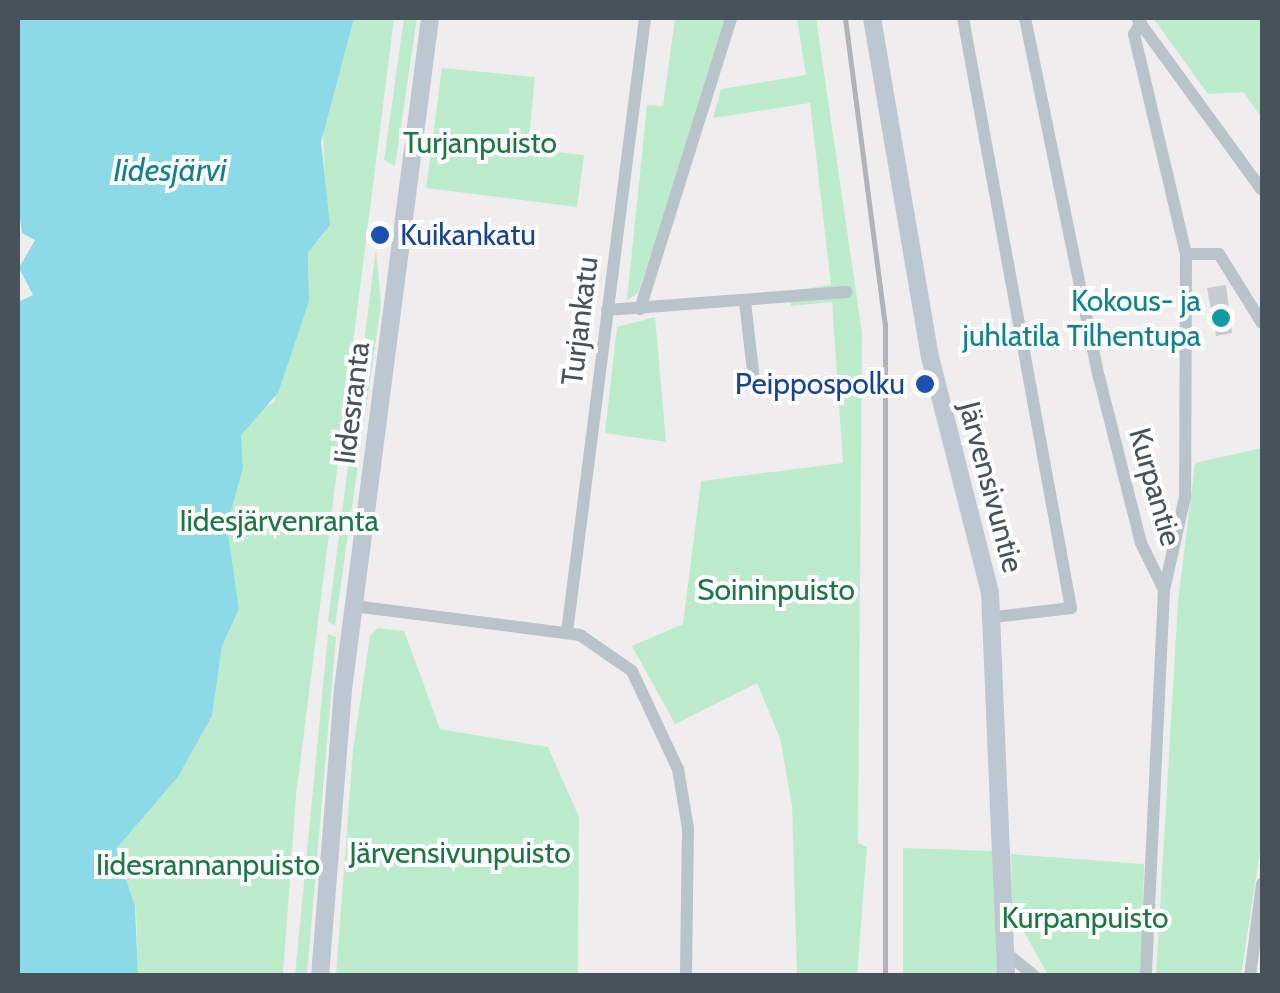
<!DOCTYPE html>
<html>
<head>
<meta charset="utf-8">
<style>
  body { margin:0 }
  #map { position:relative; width:1280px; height:993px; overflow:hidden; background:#f0edee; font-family:Cabin,sans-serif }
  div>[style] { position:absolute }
  .green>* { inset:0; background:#bdeccd }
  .water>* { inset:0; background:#8cd9e7 }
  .building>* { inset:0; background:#c7cbd0 }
  .street>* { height:12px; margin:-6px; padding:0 6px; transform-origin:6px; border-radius:6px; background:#b9c3ca }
  .secondary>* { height:18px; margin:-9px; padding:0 9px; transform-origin:9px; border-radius:9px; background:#bcc7d1 }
  .rail>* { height:5px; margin:-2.5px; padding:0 2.5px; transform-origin:2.5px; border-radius:2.5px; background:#b0b3b8 }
  .dots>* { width:28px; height:28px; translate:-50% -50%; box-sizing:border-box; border:5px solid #fff; border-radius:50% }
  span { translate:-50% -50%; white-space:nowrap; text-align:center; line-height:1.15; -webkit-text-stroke:8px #fff; paint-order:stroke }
  .park-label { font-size:30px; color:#1b7844 }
  .transit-label { font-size:30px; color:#164399 }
  .left { translate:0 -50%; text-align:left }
  .right { translate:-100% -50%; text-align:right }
  .culture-label { font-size:30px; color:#0d838f }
  .street-label { font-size:30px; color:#47525a }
  .water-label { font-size:32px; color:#137f93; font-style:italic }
  .frame { position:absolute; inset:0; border:20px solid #47525a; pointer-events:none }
</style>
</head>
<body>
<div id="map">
  <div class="green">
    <i style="clip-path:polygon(354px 18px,394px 18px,296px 796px,283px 975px,138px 975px,136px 910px,116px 849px,178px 777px,212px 716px,222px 646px,239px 609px,227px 526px,243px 468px,241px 435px,249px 417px,274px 402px,309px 301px,308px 253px,326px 231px,323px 132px)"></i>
    <i style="clip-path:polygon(404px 18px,417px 18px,395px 166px,384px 160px)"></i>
    <i style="clip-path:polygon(675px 18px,727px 18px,638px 293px,627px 300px,647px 105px,663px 106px)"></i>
    <i style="clip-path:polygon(797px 18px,816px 18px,862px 333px,858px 843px,867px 847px,857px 975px,797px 975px,792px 806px,780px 738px,757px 683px,675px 724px,632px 646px,683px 624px,701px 481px,843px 463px,832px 302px,791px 306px,790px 291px,831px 285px,810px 103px,713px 118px,721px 89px,806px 75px)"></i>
    <i style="clip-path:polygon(1153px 18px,1262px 18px,1262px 118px,1243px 92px,1208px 94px)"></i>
    <i style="clip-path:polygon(442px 68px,535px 77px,528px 149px,584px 155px,577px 207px,426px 188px)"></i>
    <i style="clip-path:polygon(376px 249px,381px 304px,335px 626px,328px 621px)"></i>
    <i style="clip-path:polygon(655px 317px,666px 442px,605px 433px,617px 327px)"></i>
    <i style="clip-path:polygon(1262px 448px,1262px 839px,1241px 975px,1156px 976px,1178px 601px,1195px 463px)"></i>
    <i style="clip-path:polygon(378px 628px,404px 631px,440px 729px,548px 747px,579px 817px,578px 975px,336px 975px,353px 750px,370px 636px)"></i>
    <i style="clip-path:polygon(328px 634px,336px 637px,307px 975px,295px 975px)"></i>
    <i style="clip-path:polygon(903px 848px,992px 851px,997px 975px,903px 976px)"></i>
    <i style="clip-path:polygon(1011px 854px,1144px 864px,1141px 975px,1048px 975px,1012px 910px)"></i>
  </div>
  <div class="water">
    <i style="clip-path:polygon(18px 18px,354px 18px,321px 142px,330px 225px,308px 253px,309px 301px,278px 393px,241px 435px,243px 468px,227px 526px,239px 609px,222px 646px,212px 716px,178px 777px,116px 849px,135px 906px,138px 975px,18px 975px,18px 302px,33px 295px,19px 268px,35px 240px,22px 233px,18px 204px)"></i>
  </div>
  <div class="building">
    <i style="clip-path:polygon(1226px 285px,1232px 333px,1216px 336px,1207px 288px)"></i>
  </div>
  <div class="street">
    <i style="left:963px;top:18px;width:600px;rotate:79.63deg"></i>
    <i style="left:1071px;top:608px;width:78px;rotate:173.3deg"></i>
    <i style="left:1025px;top:18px;width:367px;rotate:78.4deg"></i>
    <i style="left:1099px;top:377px;width:171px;rotate:75.8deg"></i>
    <i style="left:1141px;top:543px;width:52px;rotate:63.9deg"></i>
    <i style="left:1164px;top:590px;width:386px;rotate:92.7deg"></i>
    <i style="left:1138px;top:20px;width:210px;rotate:53.9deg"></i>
    <i style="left:1141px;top:23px;width:13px;rotate:122deg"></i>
    <i style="left:1134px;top:34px;width:226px;rotate:76.7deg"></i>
    <i style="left:1186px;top:254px;width:243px;rotate:90.2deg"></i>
    <i style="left:1185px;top:497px;width:95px;rotate:102.7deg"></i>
    <i style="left:1186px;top:254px;width:33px"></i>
    <i style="left:1219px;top:254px;width:81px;rotate:58.1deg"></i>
    <i style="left:745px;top:302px;width:87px;rotate:83.4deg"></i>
    <i style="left:640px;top:309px;width:305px;rotate:-72.6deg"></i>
    <i style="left:607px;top:310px;width:240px;rotate:-4.3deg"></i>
    <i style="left:354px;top:606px;width:228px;rotate:7.3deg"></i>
    <i style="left:580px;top:635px;width:63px;rotate:34.7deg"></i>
    <i style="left:632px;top:671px;width:108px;rotate:64.9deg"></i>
    <i style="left:678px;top:769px;width:60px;rotate:80.4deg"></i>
    <i style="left:688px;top:828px;width:148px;rotate:90.8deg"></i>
    <i style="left:567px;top:632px;width:619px;rotate:-82.76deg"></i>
    <i style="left:1005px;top:952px;width:38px;rotate:39deg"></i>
    <i style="left:1250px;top:976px;width:93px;rotate:-82.6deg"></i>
  </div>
  <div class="secondary">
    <i style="left:872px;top:18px;width:344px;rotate:80.3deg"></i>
    <i style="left:930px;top:357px;width:243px;rotate:75.7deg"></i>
    <i style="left:990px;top:592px;width:384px;rotate:87.6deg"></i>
    <i style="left:320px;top:976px;width:288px;rotate:-85.4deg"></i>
    <i style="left:343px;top:689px;width:677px;rotate:-82.61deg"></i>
  </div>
  <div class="rail">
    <i style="left:845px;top:18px;width:309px;rotate:82.6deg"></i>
    <i style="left:885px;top:324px;width:652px;rotate:90deg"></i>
  </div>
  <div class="dots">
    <i style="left:380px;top:235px;background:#1a4fb4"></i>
    <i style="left:1221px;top:318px;background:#0f9aa8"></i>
    <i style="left:925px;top:384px;background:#1a4fb4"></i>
  </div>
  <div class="park-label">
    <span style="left:480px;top:143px">Turjanpuisto</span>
    <span style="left:279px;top:521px">Iidesjärvenranta</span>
    <span style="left:776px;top:590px">Soininpuisto</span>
    <span style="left:460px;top:853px">Järvensivunpuisto</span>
    <span style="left:208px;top:865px">Iidesrannanpuisto</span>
    <span style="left:1085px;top:918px">Kurpanpuisto</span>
  </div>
  <div class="transit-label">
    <span class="left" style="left:400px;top:235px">Kuikankatu</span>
    <span class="right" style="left:905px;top:384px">Peippospolku</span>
  </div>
  <div class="culture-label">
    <span class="right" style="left:1201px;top:318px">Kokous- ja<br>juhlatila Tilhentupa</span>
  </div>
  <div class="street-label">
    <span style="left:580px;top:321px;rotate:-83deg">Turjankatu</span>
    <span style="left:352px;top:403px;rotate:-83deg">Iidesranta</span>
    <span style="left:991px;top:487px;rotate:75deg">Järvensivuntie</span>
    <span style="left:1155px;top:487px;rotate:74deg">Kurpantie</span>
  </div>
  <div class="water-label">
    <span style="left:170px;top:170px">Iidesjärvi</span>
  </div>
  <div class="frame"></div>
</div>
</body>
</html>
